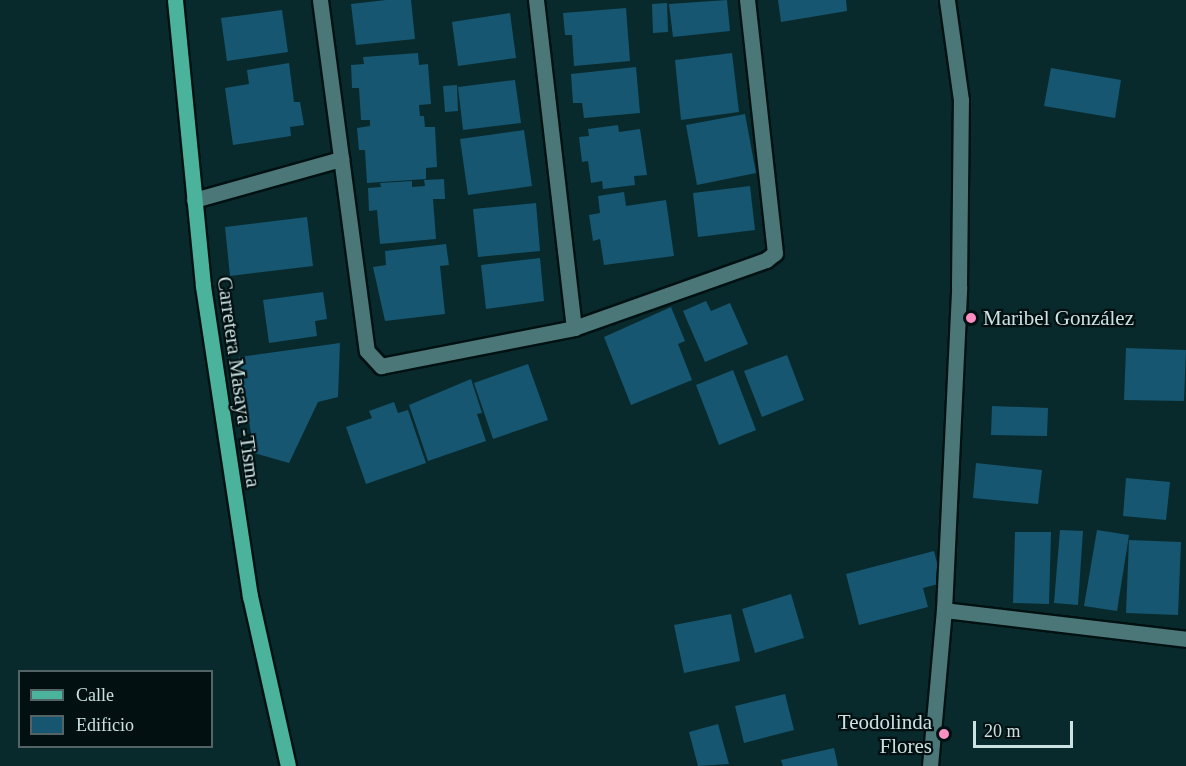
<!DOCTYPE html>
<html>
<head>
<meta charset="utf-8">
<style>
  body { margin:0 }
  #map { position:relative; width:1186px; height:766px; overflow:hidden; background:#082a2c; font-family:Georgia,serif }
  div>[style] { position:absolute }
  .building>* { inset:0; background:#165671 }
  .roads { filter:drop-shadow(2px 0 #001112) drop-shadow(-2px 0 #001112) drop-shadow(0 2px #001112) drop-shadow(0 -2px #001112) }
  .minor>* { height:15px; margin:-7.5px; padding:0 7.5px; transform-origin:7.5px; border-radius:7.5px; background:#4c7779 }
  .major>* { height:15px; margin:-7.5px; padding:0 7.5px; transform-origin:7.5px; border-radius:7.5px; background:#4bb29b }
  .dots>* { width:16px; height:16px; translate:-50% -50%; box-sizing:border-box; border:3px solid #021011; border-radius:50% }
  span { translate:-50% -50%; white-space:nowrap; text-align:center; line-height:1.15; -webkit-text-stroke:4.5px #021011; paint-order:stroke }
  .poi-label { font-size:21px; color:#cbe1e2 }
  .left { translate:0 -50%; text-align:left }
  .right { translate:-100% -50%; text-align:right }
  .street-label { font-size:21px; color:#cbe1e2 }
  .legend { position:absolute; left:18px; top:670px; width:195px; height:78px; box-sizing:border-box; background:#021011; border:2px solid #526465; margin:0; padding:8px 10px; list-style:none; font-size:18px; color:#cbe1e2 }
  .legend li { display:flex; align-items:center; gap:12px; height:30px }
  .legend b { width:30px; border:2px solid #526465 }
  .scale { position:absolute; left:973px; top:721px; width:100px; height:27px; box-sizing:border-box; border:3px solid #cbe1e2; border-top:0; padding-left:8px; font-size:18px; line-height:21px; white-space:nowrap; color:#cbe1e2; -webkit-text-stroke:4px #021011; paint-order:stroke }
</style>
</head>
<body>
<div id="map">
  <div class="building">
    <i style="clip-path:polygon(386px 0,411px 0,415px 39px,356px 45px,351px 4px)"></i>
    <i style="clip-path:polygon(727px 0,730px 31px,673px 37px,669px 4px)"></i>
    <i style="clip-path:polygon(778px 0,846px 0,847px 11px,781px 22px)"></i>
    <i style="clip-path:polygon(667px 3px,668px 32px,653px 33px,652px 4px)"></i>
    <i style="clip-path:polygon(626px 8px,630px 61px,574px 66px,572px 35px,565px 35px,563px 13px)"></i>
    <i style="clip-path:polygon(282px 10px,288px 52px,227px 61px,221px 18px)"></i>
    <i style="clip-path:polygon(510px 13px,516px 58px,458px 66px,452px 22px)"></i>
    <i style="clip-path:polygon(418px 53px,419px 65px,428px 64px,431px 104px,419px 105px,420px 116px,424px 116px,425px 127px,435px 127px,437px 167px,426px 168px,426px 179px,367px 183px,365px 150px,359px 150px,357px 128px,370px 126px,370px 120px,361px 120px,359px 88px,352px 88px,351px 65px,364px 64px,363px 57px)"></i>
    <i style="clip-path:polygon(732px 53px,739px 112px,681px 120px,675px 60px)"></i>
    <i style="clip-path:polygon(289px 63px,294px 102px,300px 102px,304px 125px,290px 127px,291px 136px,233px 145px,225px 88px,249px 84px,247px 70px)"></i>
    <i style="clip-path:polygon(636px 67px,640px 113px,584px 118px,582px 103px,573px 103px,571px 74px)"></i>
    <i style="clip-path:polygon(1051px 68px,1121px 80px,1115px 118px,1044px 106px)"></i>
    <i style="clip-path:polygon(515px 80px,521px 123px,463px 130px,458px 87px)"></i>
    <i style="clip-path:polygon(457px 85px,458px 111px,445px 112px,443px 86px)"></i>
    <i style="clip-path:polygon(745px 114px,756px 173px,697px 185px,686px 125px)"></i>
    <i style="clip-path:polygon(618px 125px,619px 132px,640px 129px,647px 175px,634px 176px,635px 185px,603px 189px,602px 181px,591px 183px,588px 161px,582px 162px,579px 137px,589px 136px,588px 129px)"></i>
    <i style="clip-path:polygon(524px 130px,532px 186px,468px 195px,460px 139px)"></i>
    <i style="clip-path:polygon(444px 179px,445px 199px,433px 199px,436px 239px,380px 244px,377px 210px,369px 211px,368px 188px,381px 187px,380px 183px,412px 181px,412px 187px,425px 186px,424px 180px)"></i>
    <i style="clip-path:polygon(750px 186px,755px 230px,698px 237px,693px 193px)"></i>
    <i style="clip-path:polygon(624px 192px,626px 206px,666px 200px,674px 256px,604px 265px,600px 239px,593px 241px,589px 215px,600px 213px,598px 196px)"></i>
    <i style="clip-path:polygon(536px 203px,540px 251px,478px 257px,473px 209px)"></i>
    <i style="clip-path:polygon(307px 217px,313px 266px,230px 276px,225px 227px)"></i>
    <i style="clip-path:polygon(446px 244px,449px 265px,440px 266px,445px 314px,385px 321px,373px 267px,386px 265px,385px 251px)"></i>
    <i style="clip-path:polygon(540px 258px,544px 301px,486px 309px,481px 265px)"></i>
    <i style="clip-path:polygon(323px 292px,327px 319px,315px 321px,317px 336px,269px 343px,263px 300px)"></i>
    <i style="clip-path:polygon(706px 301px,711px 311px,730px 303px,748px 344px,705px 362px,683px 311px)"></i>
    <i style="clip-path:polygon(671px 307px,685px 341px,678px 344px,692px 380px,631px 405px,604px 337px)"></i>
    <i style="clip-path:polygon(340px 343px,338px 397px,318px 402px,289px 463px,254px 453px,239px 357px)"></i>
    <i style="clip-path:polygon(1126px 348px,1186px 350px,1184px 401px,1124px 400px)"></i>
    <i style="clip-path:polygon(787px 355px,804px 400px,762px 417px,744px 371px)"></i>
    <i style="clip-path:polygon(528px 364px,548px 420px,493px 439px,474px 383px)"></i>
    <i style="clip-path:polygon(733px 370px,756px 430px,719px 445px,696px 385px)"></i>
    <i style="clip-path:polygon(471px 379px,482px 413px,477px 414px,486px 441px,428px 461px,409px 405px)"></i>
    <i style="clip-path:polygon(394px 402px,398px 413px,408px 410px,426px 463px,366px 484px,346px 427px,372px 418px,369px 411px)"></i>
    <i style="clip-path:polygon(992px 406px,1048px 408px,1047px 436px,991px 435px)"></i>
    <i style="clip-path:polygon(976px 463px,1042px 470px,1038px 504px,973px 498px)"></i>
    <i style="clip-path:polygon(1126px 478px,1170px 482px,1166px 520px,1123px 516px)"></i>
    <i style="clip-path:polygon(1060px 530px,1083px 531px,1078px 605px,1054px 603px)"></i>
    <i style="clip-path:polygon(1097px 530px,1129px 535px,1117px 611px,1084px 606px)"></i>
    <i style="clip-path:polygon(1015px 532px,1051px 532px,1049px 604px,1013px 603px)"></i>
    <i style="clip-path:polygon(1129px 540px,1181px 542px,1178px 615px,1126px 613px)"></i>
    <i style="clip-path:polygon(934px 551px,942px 583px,923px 588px,928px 607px,859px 625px,846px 574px)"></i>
    <i style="clip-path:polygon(791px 594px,804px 638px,755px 653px,742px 609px)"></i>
    <i style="clip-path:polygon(731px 614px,740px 661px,684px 673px,674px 625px)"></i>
    <i style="clip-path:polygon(785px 694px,794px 730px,744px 743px,735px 706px)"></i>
    <i style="clip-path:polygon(718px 724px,729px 764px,698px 766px,689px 732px)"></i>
    <i style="clip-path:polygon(834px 748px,838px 766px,783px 766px,781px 760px)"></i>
  </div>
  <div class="roads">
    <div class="minor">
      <i style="left:320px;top:0;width:354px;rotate:82.4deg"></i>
      <i style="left:367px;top:351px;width:21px;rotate:47deg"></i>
      <i style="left:381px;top:366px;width:197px;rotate:-11.1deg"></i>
      <i style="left:574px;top:328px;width:204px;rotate:-19.5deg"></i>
      <i style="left:766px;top:260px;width:11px;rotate:-38deg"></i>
      <i style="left:775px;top:253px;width:255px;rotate:-96.3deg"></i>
      <i style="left:536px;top:0;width:330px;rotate:83.4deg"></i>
      <i style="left:194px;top:200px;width:153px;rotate:-15.6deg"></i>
      <i style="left:944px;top:610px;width:244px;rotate:6.8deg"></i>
      <i style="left:930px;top:766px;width:157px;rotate:-84.9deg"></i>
      <i style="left:944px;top:610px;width:324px;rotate:-87.3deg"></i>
      <i style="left:959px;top:286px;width:186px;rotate:-89.4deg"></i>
      <i style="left:961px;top:100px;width:101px;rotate:-98deg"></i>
    </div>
    <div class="major">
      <i style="left:175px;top:0;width:287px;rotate:84.4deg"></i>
      <i style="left:203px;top:286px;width:314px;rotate:81.4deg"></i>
      <i style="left:250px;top:596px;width:174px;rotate:77.4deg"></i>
    </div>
  </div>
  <div class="dots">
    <i style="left:971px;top:318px;background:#fc8fc2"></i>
    <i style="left:944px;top:734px;background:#fc8fc2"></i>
  </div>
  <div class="poi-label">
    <span class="left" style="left:983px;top:318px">Maribel González</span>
    <span class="right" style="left:932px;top:734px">Teodolinda<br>Flores</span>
  </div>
  <div class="street-label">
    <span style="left:239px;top:382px;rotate:82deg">Carretera Masaya -Tisma</span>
  </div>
  <ul class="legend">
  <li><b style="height:8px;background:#4bb29b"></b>Calle</li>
  <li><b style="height:16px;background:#165671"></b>Edificio</li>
  </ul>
  <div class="scale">20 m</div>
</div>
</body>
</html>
